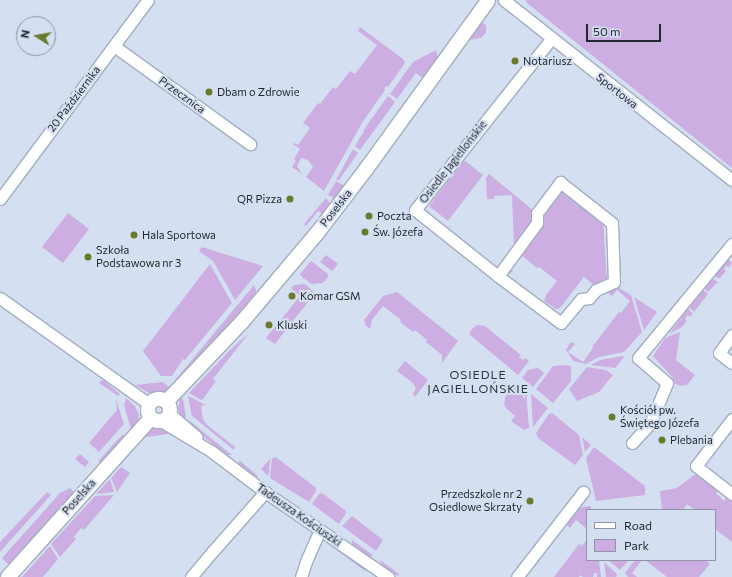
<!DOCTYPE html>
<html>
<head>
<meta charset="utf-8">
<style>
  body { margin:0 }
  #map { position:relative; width:732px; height:577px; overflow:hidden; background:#d4e0f1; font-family:Commissioner,sans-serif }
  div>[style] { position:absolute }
  .green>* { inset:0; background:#ccaee2 }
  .roads { filter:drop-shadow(1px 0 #a2aebe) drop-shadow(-1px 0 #a2aebe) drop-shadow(0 1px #a2aebe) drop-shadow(0 -1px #a2aebe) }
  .minor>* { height:11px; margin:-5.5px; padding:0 5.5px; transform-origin:5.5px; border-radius:5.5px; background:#fff }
  .tertiary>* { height:14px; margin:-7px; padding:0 7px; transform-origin:7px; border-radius:7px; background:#fff }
  .tertiary>.ring { margin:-7px; padding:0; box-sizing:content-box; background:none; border:14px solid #fff; border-radius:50% }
  .dots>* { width:11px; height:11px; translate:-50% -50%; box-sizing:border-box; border:2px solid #d4e0f1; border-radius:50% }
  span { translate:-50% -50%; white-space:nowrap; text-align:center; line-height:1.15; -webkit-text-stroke:4px #d4e0f1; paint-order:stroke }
  .poi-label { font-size:11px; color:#23282e }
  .left { translate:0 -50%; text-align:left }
  .right { translate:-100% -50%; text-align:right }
  .street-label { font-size:11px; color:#23282e }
  .neighbourhood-label { font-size:12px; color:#2b3542; letter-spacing:1px }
  .legend { position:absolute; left:586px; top:509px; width:130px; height:52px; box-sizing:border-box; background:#d4e0f1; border:1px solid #8d96a3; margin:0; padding:5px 7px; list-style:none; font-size:12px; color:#23282e }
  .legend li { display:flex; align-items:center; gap:8px; height:20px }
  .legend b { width:20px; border:1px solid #8d96a3 }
  .north { position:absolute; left:16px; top:16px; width:40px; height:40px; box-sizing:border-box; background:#d4e0f1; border:1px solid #8d96a3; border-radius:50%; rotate:281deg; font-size:11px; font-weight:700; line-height:16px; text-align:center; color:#23282e }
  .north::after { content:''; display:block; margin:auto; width:14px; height:18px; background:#697b2a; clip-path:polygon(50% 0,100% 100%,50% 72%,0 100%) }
  .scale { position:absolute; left:586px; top:24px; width:75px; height:18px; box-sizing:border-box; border:2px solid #23282e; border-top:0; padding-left:5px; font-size:12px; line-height:14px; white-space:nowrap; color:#23282e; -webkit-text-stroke:3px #d4e0f1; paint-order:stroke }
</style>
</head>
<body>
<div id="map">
  <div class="green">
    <i style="clip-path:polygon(526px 0,732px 0,732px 168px,527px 3px)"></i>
    <i style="clip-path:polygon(480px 21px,486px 25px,486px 33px,481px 38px,468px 40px)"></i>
    <i style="clip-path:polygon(360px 27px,403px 59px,405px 63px,388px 87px,386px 86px,384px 89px,385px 90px,362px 123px,324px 191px,306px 177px,313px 167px,308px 160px,301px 158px,297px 166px,302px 174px,292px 167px,296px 161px,294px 159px,300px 149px,293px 144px,294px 143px,298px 145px,310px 128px,303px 123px,318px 103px,320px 104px,333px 87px,336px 89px,350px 71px,355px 74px,377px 45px,358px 31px)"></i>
    <i style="clip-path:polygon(436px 50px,438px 58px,424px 79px,416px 73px,397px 99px,390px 94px,413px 62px)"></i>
    <i style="clip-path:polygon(388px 96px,395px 102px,360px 150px,355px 146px,362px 134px,364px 133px,363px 132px,367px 125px)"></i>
    <i style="clip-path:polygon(353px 149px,358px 153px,339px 180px,336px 180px)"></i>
    <i style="clip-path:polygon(464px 160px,483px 175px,448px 221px,429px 206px)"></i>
    <i style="clip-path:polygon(489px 174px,534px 211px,535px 221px,514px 249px,512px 195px,494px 196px,494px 199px,487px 199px,486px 178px)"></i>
    <i style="clip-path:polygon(336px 181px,346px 187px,336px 199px,328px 195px)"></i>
    <i style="clip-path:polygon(560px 187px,603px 219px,607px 282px,595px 286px,584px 277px,560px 308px,556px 309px,544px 301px,546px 295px,557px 281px,539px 267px,537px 268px,520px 254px,509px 269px,513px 271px,510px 274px,506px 270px,540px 214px)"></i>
    <i style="clip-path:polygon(326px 198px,331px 205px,324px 216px,318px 211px,306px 226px,304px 224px)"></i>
    <i style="clip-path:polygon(68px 213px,89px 229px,63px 263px,42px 247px)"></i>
    <i style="clip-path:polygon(202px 247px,263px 266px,235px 300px,213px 261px,199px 251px)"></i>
    <i style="clip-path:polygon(326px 255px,338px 264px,332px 271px,320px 262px)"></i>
    <i style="clip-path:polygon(727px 258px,732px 263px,729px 267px,726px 266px,724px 269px,726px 271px,720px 278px,718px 278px,714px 276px)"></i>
    <i style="clip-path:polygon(311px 261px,328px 274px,328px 277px,323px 283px,311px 284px,301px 276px,300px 274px)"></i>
    <i style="clip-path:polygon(210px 264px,232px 303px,185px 360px,183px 359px,172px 376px,161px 376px,143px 351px)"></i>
    <i style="clip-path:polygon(712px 278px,718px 282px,708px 292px,704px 288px)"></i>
    <i style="clip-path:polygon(305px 284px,315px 293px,275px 344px,266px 338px,300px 296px,291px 288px,294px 285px)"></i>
    <i style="clip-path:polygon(254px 285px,256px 290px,256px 297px,178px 383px,176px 379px)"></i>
    <i style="clip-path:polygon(614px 285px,631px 295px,642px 332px,624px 352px,599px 357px,586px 364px,573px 361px,566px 350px,570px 343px,572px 342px,575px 344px,568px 352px,583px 362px,593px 348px,592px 347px,619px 312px,621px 313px,630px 301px,617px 290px,612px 296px,608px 293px)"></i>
    <i style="clip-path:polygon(703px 290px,708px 294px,694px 312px,689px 307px)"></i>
    <i style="clip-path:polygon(397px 292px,458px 341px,442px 363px,442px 355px,426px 342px,427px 340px,415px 330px,413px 332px,400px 322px,401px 320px,383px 306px,372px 320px,370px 329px,366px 326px,364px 320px,383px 296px)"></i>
    <i style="clip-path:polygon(634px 297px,657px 312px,644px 330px)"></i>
    <i style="clip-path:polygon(688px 309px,693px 313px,690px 317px,688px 315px,685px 319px,687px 321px,682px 327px,669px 334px)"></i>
    <i style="clip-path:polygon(477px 325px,485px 326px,521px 355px,519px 357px,523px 360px,525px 358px,529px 361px,518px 375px,470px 335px,470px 331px)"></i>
    <i style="clip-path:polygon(680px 332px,676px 360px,695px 375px,687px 385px,681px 386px,670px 382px,673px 378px,653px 356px,665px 338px)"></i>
    <i style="clip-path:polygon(249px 333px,213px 379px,216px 381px,203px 399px,201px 400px,189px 393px,232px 348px)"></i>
    <i style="clip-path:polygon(623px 356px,624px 357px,615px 368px,591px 365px,600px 360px)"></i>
    <i style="clip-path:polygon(405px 361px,428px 380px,415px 397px,413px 393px,416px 389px,413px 383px,397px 371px)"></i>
    <i style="clip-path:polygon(564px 365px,571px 366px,571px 381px,553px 403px,536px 389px,553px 366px)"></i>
    <i style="clip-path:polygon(587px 367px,606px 370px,613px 375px,599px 392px,577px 401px,569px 389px)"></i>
    <i style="clip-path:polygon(538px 368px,544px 373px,533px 387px,522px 378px,528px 370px)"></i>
    <i style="clip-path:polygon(101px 380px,103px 380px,120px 394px,118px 396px,99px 383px)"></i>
    <i style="clip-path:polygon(163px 382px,171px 389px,162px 393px,149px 393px,135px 385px)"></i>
    <i style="clip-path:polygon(517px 384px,526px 391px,529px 428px,524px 430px,511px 421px,515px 416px,507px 409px,504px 405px,506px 394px)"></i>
    <i style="clip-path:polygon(531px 394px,548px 408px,533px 427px)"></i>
    <i style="clip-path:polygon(188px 396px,206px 405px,201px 406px,203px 419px,207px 425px,235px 447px,234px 450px,192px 416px)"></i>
    <i style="clip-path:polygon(180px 397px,183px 399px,186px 417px,183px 420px,178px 410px)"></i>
    <i style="clip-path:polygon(126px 398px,135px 406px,139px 415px,137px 424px,131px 429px,124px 405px)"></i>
    <i style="clip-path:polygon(116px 399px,124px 424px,99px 452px,89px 443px,117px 410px)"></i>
    <i style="clip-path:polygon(552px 413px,579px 435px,583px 455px,575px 465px,538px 438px,536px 433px,549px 414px)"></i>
    <i style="clip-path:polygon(190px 421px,228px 452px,232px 455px,227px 455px,187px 424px)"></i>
    <i style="clip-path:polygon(162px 426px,174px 433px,141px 438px,152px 428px)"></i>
    <i style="clip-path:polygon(122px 435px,128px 435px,103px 464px,100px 463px,98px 461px)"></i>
    <i style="clip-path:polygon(582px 437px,591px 445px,585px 452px)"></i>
    <i style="clip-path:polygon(594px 447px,641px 483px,645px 486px,645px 495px,596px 501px,586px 458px)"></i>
    <i style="clip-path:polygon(80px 454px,89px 462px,85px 467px,75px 459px)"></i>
    <i style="clip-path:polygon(276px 457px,316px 488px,316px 491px,309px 502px,270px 478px,272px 458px)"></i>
    <i style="clip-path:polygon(270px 459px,269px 472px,268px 476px,261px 469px)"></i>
    <i style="clip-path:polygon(239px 460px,258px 476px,256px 478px,239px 465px)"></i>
    <i style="clip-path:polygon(121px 467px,130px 473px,117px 492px,111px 478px)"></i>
    <i style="clip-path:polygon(700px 474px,720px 489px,716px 493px,724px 501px,728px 495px,732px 498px,732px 542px,715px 529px,715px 510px,695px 510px,687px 504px,683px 510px,662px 510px,660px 491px,677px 488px,694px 475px)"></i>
    <i style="clip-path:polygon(110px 479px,114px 492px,96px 494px)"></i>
    <i style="clip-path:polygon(70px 488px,76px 494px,11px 567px,2px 558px,60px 493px)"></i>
    <i style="clip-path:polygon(47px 492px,51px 495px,0 552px,0 542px)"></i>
    <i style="clip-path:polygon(322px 493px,346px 511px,345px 515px,339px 524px,312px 504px,319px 494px)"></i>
    <i style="clip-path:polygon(114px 495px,84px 530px,81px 528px,74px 537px,76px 539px,60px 557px,51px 544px,95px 496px)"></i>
    <i style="clip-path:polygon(591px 506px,591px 510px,587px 510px,587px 529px,576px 520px,570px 528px,565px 523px,575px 510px,582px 507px)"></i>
    <i style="clip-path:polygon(352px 516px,383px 540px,376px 551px,342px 526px)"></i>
    <i style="clip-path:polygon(587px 539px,587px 560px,599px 560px,601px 577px,597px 577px,597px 573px,594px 573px,593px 577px,583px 577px,580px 575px,579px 577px,554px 577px,579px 544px,582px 546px)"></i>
    <i style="clip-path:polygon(323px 540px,326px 541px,365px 569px,365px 571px)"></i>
    <i style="clip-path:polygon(352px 540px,373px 555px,372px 556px,369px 557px,357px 551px,352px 544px)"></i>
    <i style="clip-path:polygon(50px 546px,58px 559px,43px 577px,22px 577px)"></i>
    <i style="clip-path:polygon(380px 560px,399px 574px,398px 576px,382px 565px)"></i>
    <i style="clip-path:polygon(608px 560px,629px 560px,620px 570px)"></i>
    <i style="clip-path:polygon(635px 560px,642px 560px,632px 573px,637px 577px,628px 577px,625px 573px)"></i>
    <i style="clip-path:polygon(645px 560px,706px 560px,710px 564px,699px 577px,667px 577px)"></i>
    <i style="clip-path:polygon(604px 562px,617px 574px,616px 577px,606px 577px)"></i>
  </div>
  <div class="roads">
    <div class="minor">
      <i style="left:504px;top:0;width:290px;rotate:38.3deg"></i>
      <i style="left:114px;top:46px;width:168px;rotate:35.8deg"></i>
      <i style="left:0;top:199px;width:248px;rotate:-53.4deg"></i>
      <i style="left:498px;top:276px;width:66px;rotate:-53.7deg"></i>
      <i style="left:537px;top:223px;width:10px;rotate:-90deg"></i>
      <i style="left:537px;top:213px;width:39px;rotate:-53deg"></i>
      <i style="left:560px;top:182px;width:66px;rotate:38.3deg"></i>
      <i style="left:612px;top:223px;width:59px;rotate:88.1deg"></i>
      <i style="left:614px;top:282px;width:20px;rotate:156deg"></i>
      <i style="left:596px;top:290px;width:11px;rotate:131deg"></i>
      <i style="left:589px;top:298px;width:8px;rotate:173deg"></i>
      <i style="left:581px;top:299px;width:31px;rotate:130deg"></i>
      <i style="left:561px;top:323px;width:79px;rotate:-143.3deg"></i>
      <i style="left:498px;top:276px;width:106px;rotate:-141.5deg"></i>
      <i style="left:415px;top:210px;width:218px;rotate:-51.5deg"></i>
      <i style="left:0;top:298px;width:183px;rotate:35.4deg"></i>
      <i style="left:732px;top:335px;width:22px;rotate:126deg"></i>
      <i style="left:719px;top:353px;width:16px;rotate:38deg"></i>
      <i style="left:170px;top:414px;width:35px;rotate:41deg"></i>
      <i style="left:732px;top:419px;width:59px;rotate:127.5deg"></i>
      <i style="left:696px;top:466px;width:46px;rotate:37.9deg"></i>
      <i style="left:161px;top:421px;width:58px;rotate:31deg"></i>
      <i style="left:211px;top:451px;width:68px;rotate:37.2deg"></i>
      <i style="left:265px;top:492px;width:150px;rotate:34.6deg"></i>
      <i style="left:632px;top:443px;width:26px;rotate:-47deg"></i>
      <i style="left:650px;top:424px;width:44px;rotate:-67.5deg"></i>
      <i style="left:667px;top:383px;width:38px;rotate:-139deg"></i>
      <i style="left:638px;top:358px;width:148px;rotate:-50.5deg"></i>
      <i style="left:191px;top:577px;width:34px;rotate:-50deg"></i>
      <i style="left:213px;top:551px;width:79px;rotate:-48.6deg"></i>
      <i style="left:301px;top:577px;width:19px;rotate:-72deg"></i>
      <i style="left:307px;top:559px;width:32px;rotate:-66deg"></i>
      <i style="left:517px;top:577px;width:108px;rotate:-52.2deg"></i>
    </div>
    <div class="tertiary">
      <i class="ring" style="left:148px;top:399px;width:8px;height:8px"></i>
      <i style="left:167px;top:401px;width:109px;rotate:-46.5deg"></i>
      <i style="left:242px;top:322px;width:118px;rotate:-49.8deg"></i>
      <i style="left:318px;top:232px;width:81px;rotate:-52.6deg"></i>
      <i style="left:367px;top:168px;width:206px;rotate:-54.1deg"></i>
      <i style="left:8px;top:577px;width:214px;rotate:-48deg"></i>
    </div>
  </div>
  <div class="dots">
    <i style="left:515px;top:61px;background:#697b2a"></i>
    <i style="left:209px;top:92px;background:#697b2a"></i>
    <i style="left:290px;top:199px;background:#697b2a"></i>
    <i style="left:369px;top:216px;background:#697b2a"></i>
    <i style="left:365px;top:232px;background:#697b2a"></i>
    <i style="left:134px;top:235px;background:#697b2a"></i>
    <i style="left:88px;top:257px;background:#697b2a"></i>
    <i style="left:292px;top:296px;background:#697b2a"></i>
    <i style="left:269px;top:325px;background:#697b2a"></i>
    <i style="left:612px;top:417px;background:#697b2a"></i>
    <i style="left:662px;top:440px;background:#697b2a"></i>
    <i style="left:530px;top:501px;background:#697b2a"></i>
  </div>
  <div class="poi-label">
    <span class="left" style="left:523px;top:61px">Notariusz</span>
    <span class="left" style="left:217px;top:92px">Dbam o Zdrowie</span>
    <span class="right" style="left:282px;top:199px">QR Pizza</span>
    <span class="left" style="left:377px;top:216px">Poczta</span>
    <span class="left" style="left:373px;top:232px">Św. Józefa</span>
    <span class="left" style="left:142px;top:235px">Hala Sportowa</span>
    <span class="left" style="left:96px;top:257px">Szkoła<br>Podstawowa nr 3</span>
    <span class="left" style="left:300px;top:296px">Komar GSM</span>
    <span class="left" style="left:277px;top:325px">Kluski</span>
    <span class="left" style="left:620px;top:417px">Kościół pw.<br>Świętego Józefa</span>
    <span class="left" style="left:670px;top:440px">Plebania</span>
    <span class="right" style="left:522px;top:501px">Przedszkole nr 2<br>Osiedlowe Skrzaty</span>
  </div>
  <div class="street-label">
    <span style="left:617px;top:91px;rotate:38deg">Sportowa</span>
    <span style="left:182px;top:95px;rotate:36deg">Przecznica</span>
    <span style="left:74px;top:99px;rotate:-53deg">20 Października</span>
    <span style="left:453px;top:162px;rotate:-52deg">Osiedle Jagiellońskie</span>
    <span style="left:336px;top:208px;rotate:-52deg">Poselska</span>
    <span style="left:79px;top:497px;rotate:-48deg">Poselska</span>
    <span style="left:299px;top:515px;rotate:35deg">Tadeusza Kościuszki</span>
  </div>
  <div class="neighbourhood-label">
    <span style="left:478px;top:382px">OSIEDLE<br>JAGIELLOŃSKIE</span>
  </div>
  <ul class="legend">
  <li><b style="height:5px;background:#fff"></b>Road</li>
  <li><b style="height:11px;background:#ccaee2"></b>Park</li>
  </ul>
  <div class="north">N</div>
  <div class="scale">50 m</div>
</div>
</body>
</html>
